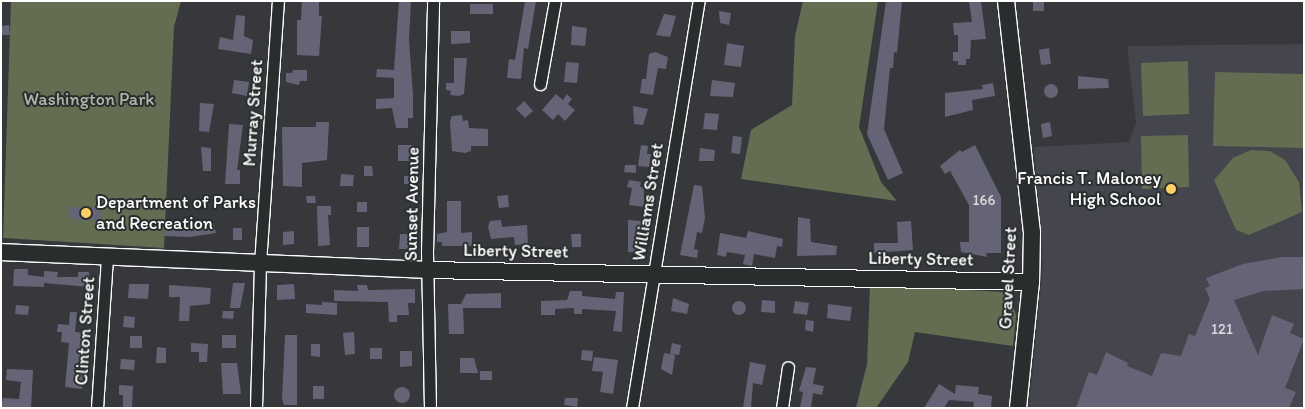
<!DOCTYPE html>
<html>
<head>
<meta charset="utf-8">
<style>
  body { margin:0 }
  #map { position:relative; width:1305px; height:409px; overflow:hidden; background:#36383c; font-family:Itim,sans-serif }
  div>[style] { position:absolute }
  .built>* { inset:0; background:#44454d }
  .green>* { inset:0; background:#646c52 }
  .building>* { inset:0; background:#656476 }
  .round { border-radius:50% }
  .roads { filter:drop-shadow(1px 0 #fff) drop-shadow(-1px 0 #fff) drop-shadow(0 1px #fff) drop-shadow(0 -1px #fff) }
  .street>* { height:11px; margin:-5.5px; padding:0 5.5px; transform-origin:5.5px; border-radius:5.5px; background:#2a2d2e }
  .secondary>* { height:16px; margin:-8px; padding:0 8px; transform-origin:8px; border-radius:8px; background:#2a2d2e }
  .dots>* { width:14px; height:14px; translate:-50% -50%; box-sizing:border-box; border:2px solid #2a2d2e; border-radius:50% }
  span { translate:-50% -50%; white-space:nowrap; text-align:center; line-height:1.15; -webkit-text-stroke:4px #2a2d2e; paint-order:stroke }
  .number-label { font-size:15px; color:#d8d8dd }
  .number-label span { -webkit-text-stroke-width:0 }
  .park-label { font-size:18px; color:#b2b6a8 }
  .street-label { font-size:18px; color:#fff }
  .poi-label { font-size:18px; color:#fff }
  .right { translate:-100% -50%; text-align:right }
  .left { translate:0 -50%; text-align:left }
  .frame { position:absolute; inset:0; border:2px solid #fff; pointer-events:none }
</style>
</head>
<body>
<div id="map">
  <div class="built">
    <i style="clip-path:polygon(1304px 44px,1304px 408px,1029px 408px,1043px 264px,1034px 147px,1129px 142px,1136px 123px,1127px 46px)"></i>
  </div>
  <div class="green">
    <i style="clip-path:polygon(11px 1px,181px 1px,174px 27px,164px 248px,3px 238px)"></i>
    <i style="clip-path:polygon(803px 1px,878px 1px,859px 127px,881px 182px,897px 201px,741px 179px,751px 130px,792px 105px,795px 36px)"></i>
    <i style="clip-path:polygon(1188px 61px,1189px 114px,1143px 116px,1141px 63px)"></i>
    <i style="clip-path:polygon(1215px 72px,1304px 74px,1304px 148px,1213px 146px)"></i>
    <i style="clip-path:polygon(1188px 135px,1189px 187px,1142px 189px,1141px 136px)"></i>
    <i style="clip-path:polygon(1251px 150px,1270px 151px,1285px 160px,1299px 182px,1302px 212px,1249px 235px,1236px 230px,1214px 180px,1233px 158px)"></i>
    <i style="clip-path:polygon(870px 285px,1005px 292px,1010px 296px,1016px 315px,1013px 346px,915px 332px,908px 362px,876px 408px,856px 408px,867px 364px)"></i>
  </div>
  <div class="building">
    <i style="clip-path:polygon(302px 1px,319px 1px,319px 16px,322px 16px,319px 56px,297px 55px,297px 20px,301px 20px)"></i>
    <i style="clip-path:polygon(399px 1px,411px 1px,409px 39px,413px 95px,413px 118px,408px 118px,408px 128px,396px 128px,392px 108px,376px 109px,376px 99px,394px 98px,394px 78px,376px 77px,377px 69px,394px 70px)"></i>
    <i style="clip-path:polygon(525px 1px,536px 1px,528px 49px,524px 48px,521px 79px,507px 78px,509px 59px,515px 60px)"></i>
    <i style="clip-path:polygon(886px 1px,902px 1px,897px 53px,894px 52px,893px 68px,890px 68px,884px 129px,903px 173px,888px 180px,867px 134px)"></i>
    <i style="clip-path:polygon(969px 1px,981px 1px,986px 39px,971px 40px,970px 59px,966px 59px,966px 65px,958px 65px,958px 61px,953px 61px,953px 52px,958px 52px,958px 35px,954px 35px,953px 23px,972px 22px)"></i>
    <i style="clip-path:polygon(1033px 1px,1044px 1px,1044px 11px,1033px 11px)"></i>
    <i style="clip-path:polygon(470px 4px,493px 4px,493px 14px,470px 14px)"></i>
    <i style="clip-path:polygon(719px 11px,731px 13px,729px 25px,720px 23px)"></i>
    <i style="clip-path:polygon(664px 14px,676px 16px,670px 37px,656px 35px)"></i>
    <i style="clip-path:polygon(236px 15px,245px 16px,244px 36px,253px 40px,251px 54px,218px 49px,220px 37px,233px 40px)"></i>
    <i style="clip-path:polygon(9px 25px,10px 35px,2px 35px,2px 26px)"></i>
    <i style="clip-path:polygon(572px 26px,587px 28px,585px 46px,571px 45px)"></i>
    <i style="clip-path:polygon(451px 31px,470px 31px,470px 43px,451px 44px)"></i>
    <i style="clip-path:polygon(727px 43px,744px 46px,741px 67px,724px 65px)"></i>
    <i style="clip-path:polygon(1049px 48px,1051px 64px,1041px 65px,1039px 50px)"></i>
    <i style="clip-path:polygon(655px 52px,668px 57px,666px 69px,658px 68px,653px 95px,640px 93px,642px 79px,646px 79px,649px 54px)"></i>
    <i style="clip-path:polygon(454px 58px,467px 58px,464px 94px,459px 96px,450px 95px,451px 91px,446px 90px,446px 83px,454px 83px)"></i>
    <i style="clip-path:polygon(566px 62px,579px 63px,577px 83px,564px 82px)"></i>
    <i style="clip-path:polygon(293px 70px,307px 70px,307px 81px,300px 81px,299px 85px,286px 82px,286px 73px,292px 73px)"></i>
    <i style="clip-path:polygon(1078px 76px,1108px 79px,1109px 88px,1078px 89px)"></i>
    <i style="clip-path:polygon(234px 80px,249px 82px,247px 96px,232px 93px)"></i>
    <i style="clip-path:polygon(712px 80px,735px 83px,733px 97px,710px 96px)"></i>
    <i style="clip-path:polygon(993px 83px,995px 96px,972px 100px,973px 110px,945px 117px,945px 93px,983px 89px,982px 85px)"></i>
    <i class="round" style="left:1044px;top:84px;width:14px;height:14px"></i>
    <i style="clip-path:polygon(556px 94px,563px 100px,567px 94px,572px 99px,568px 104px,575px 110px,565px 121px,558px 114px,553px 120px,542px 110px)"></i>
    <i style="clip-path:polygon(524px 101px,533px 111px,525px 118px,516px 109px)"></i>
    <i style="clip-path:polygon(200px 103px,214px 104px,209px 132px,199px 131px)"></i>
    <i style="clip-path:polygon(633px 106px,648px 109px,643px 125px,634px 124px)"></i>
    <i style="clip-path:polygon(705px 113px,719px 114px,717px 130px,703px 129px)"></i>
    <i style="clip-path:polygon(462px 115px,463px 121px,468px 120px,469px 128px,488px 129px,488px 146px,471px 146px,471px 151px,465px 153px,452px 151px,450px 121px,452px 116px)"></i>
    <i style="clip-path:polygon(316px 122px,329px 122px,327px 160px,302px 163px,302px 187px,283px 186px,282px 127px,316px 127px)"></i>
    <i style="clip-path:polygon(1050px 122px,1052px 136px,1043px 138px,1041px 124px)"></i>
    <i style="clip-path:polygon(229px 124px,243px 125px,237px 170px,240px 170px,240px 184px,225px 184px)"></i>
    <i style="clip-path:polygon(733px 136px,742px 137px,740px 154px,731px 153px)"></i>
    <i style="clip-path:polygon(398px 145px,412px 145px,411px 161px,398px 161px)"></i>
    <i style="clip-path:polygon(641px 145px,648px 146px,647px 154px,651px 154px,649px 167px,638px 166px)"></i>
    <i style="clip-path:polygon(975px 145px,1001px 197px,1001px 253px,986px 253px,987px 257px,961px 252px,960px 242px,969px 242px,969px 205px,950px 171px,945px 174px,940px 166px,960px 150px,962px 152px)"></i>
    <i style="clip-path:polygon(201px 147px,211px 148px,211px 171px,203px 171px)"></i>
    <i style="clip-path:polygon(700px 148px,715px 150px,714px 161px,699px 161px)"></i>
    <i style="clip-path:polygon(625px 165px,636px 165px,636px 173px,624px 172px)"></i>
    <i style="clip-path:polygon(364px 166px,372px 166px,373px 176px,364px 176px)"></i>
    <i style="clip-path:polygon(341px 174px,354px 175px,353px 186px,340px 186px)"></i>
    <i style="clip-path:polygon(404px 176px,416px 176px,416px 184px,404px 184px)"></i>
    <i style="clip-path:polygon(629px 180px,641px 182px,640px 187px,644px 187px,644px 207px,629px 205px,632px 188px,627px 187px)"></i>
    <i style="clip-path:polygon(694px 185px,702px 186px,705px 218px,702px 233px,697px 232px,694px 249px,698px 250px,697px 258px,680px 255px)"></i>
    <i style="clip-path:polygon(508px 195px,509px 207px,499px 208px,497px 196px)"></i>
    <i style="clip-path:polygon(306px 196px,315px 196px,316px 203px,307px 203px)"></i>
    <i style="clip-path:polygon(447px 201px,461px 201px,461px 233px,472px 232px,472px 246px,442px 246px,442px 242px,437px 242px,437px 234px,447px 232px)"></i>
    <i style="clip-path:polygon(357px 202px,367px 202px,367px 212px,357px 212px)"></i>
    <i style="clip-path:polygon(317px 206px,331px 206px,331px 215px,328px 215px,330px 245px,318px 246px)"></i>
    <i style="clip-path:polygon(70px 207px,102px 208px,101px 220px,70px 219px)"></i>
    <i style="clip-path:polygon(798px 217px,810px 219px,811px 242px,837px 246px,836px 255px,797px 256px)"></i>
    <i style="clip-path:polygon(501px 220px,502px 227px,527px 225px,528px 244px,515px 245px,514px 237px,491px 239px,488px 227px,490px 221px)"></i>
    <i style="clip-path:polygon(628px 220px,641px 221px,641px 253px,628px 252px)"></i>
    <i style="clip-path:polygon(911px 221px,913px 250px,874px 253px,874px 243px,898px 243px,897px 222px)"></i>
    <i style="clip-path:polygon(213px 223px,216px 233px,190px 237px,163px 236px,163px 226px)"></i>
    <i style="clip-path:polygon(357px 227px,369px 227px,369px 247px,357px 247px)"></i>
    <i style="clip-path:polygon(233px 228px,242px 228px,242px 240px,233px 240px)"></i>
    <i style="clip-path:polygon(294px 231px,294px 244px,283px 245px,283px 232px)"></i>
    <i style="clip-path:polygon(748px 231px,783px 239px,782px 247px,777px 246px,775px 258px,754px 254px,752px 266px,743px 264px,745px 255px,727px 252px,726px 257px,717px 255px,720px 233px,746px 238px)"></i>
    <i style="clip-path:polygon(400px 234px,412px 234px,411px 249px,399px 249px)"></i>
    <i style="clip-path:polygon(571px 234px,581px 234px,581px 247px,572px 247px)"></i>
    <i style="clip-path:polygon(1282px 257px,1304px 257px,1304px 289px,1264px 291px,1234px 300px,1258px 355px,1272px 315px,1294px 324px,1290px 333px,1304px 339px,1285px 388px,1296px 392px,1289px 408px,1076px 408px,1089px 372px,1097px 375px,1106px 352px,1128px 363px,1127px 366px,1152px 376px,1161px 353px,1181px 356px,1189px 334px,1195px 336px,1210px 299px,1205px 288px,1210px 286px,1206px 278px,1243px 264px)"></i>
    <i style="clip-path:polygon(14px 269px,28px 269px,28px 275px,44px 277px,44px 271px,58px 272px,57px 277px,78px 277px,78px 272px,89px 272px,90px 287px,44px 283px,44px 287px,13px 286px)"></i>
    <i style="clip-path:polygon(233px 283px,245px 283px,240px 308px,230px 308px)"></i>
    <i style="clip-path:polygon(129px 284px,149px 284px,148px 299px,128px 298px)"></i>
    <i style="clip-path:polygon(294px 284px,295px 299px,277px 300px,277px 285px)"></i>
    <i style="clip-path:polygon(169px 285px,211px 288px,210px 304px,190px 306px,189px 321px,179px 321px,180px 297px,169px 297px)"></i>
    <i style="clip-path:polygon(357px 285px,367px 285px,368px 290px,415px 289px,415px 303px,408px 303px,409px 315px,397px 315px,397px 322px,389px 322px,388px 302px,334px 301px,334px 290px,358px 291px)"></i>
    <i style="clip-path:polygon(570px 291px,582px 291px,582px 296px,615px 299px,616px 292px,624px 292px,622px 332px,613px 331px,616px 311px,582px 309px,582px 314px,574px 314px,574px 308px,555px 309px,555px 315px,541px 315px,541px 301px,567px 300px)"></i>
    <i style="clip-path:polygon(501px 293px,501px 308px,463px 308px,464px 334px,449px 334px,448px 304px,461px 304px,466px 294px)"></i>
    <i style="clip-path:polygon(673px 298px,689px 304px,687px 314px,671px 311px)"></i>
    <i style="clip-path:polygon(762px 300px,775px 301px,775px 313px,761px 312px)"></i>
    <i class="round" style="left:732px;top:301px;width:14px;height:14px"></i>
    <i style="clip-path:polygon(795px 301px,809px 303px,807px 315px,793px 313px)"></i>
    <i style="clip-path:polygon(322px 302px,337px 303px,337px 315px,306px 313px,306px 304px,322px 305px)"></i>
    <i style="clip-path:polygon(828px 304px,852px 307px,850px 321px,827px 318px)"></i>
    <i style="clip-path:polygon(16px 305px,29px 306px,28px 315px,15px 314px)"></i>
    <i style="clip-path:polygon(223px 311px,234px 311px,233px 319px,222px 318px)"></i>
    <i style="clip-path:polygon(70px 312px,77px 312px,75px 332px,85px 333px,82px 389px,65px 387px,69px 343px,61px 342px,62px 332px,57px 332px,58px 324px,69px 325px)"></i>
    <i style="clip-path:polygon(124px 316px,135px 317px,134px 328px,123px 327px)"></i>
    <i style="clip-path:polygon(806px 320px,814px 321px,813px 332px,805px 330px)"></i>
    <i style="clip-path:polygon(354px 332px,355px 354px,345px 355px,343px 333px)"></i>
    <i style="clip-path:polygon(222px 335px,236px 335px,236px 348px,222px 348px)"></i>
    <i style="clip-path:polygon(285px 335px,297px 335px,297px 405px,284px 405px,282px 399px)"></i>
    <i style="clip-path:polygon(130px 336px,142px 336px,142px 348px,130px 348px)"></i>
    <i style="clip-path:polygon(191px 343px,208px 344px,207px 362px,199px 362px,199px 352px,191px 352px)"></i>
    <i style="clip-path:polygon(672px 343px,681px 345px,679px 355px,670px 354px)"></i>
    <i style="clip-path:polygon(311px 344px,320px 344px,320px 357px,311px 356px)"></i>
    <i style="clip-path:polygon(157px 347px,166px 348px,166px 363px,156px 363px)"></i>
    <i style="clip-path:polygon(370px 348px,382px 348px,382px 359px,370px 359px)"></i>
    <i style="clip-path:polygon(582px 350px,593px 351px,592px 361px,581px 360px)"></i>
    <i style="clip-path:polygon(400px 351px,412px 351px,412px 366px,400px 367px)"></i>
    <i style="clip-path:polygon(664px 353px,675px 355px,672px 375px,661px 369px)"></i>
    <i style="clip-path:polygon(594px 357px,618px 360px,613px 394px,600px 392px,603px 372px,592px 371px)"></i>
    <i style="clip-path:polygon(460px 358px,474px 358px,478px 373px,460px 373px)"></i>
    <i style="clip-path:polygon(121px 359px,135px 360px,134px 370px,120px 369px)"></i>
    <i style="clip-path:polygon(750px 362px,766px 365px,762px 385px,753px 383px,751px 408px,743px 408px)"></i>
    <i style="clip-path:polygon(221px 363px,237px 363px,241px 394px,223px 394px)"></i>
    <i style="clip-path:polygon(806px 367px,816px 368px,813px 384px,824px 386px,822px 395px,813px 393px,811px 408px,800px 408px,803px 392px,799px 391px)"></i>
    <i style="clip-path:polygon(7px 369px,33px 370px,31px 408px,1px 408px,3px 398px,19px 399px,21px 382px,6px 380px)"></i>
    <i style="clip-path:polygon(480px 371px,492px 371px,492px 380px,480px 380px)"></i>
    <i style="clip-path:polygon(939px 384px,955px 394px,956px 385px,979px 387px,978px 394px,992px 396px,991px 408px,973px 408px,974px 402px,949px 400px,944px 408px,924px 408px)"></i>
    <i style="clip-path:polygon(119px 385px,133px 386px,132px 408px,123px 408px,123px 395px,119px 395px)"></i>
    <i style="clip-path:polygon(313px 386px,324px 386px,324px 399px,313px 399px)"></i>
    <i class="round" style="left:394px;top:387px;width:16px;height:16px"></i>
    <i style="clip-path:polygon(565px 398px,578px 398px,577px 407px,564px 405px)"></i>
  </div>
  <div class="roads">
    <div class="street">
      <i style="left:540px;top:84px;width:84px;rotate:-79.8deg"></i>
      <i style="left:97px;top:408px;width:151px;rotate:-86.2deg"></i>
      <i style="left:256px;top:408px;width:144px;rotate:-88.4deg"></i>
      <i style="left:260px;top:264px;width:264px;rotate:-86.1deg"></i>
      <i style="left:430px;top:408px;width:156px;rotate:-91.1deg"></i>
      <i style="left:427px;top:252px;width:251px;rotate:-88.6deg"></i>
      <i style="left:632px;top:408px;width:412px;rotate:-80.7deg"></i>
      <i style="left:782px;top:408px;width:41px;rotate:-81.7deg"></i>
    </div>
    <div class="secondary">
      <i style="left:1006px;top:1px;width:232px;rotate:83.6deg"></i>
      <i style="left:1032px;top:232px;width:50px;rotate:91.1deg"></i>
      <i style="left:1031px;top:282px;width:127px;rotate:95.9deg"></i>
      <i style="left:1px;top:252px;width:427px;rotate:2.4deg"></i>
      <i style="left:428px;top:270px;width:603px;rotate:1.14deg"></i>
    </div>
  </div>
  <div class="dots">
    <i style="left:1171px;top:189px;background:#ffd166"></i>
    <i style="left:86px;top:213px;background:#ffd166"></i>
  </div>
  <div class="number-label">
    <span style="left:984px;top:201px">166</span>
    <span style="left:1222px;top:330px">121</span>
  </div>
  <div class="park-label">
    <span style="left:89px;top:99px">Washington Park</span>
  </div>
  <div class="street-label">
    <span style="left:253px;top:113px;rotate:-86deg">Murray Street</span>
    <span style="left:648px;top:202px;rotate:-81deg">Williams Street</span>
    <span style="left:412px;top:204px;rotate:-89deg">Sunset Avenue</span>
    <span style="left:516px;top:251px;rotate:1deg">Liberty Street</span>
    <span style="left:921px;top:259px;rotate:1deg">Liberty Street</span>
    <span style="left:1008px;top:278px;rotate:-87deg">Gravel Street</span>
    <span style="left:85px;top:331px;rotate:-86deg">Clinton Street</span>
  </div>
  <div class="poi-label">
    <span class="right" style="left:1161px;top:189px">Francis T. Maloney<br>High School</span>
    <span class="left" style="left:96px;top:213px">Department of Parks<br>and Recreation</span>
  </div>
  <div class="frame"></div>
</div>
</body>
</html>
